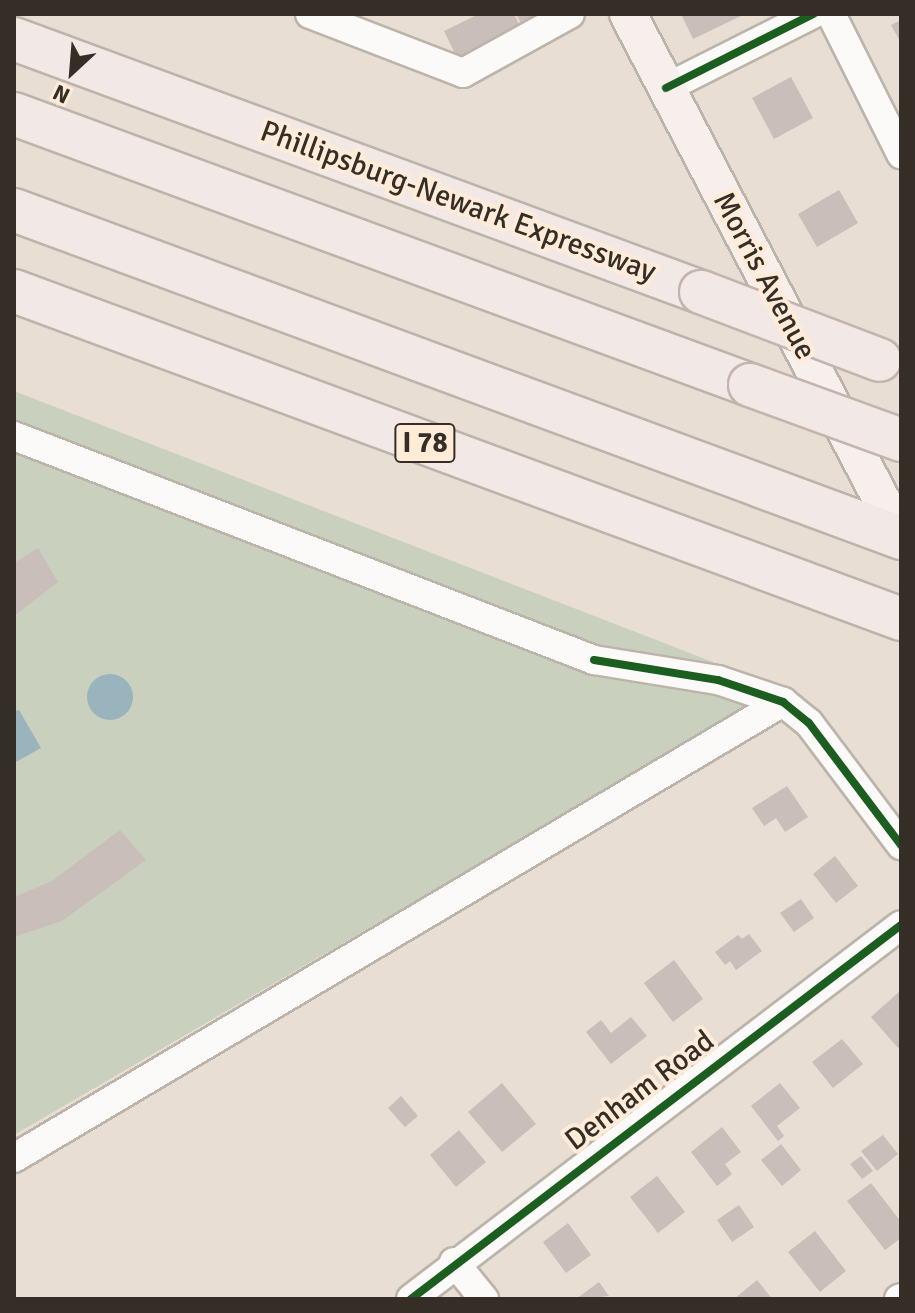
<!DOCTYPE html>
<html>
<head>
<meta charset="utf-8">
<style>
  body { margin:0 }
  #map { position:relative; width:915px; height:1313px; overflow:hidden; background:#e9ded3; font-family:Signika,sans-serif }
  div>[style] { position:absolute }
  .green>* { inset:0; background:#cad0be }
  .water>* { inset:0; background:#99b4bd }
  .round { border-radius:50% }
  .building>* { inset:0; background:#c9beb9 }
  .roads { filter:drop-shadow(2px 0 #bcb4ab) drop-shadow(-2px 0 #bcb4ab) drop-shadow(0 2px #bcb4ab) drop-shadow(0 -2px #bcb4ab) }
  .minor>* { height:28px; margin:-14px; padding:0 14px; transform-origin:14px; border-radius:14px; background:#fcfaf8 }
  .major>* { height:36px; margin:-18px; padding:0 18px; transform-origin:18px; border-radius:18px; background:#f6efec }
  .highway>* { height:42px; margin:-21px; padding:0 21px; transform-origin:21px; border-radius:21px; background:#f2e8e5 }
  .bridges { filter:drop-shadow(2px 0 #c3b5ae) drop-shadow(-2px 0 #c3b5ae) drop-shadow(0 2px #c3b5ae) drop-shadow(0 -2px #c3b5ae) }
  .highway-bridge>* { height:42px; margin:-21px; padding:0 21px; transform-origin:21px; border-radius:21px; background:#f2e8e5 }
  .cycleway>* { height:8px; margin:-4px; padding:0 4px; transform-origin:4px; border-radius:4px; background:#1b5e20 }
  span { translate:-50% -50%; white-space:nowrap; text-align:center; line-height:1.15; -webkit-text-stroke:8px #feebd8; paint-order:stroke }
  .shield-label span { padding:2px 6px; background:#feebd8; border:2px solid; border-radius:6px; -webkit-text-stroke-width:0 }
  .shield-label { font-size:28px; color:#352e27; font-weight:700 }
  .street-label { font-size:30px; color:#352e27 }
  .frame { position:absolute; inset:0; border:16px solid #352e27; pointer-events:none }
  .north { position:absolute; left:32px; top:32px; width:80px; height:80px; -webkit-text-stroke:6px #feebd8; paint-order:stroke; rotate:206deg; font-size:22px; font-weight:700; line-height:32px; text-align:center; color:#352e27 }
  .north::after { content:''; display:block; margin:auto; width:28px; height:36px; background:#352e27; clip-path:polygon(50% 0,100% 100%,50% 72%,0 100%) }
</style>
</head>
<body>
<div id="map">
  <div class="green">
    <i style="clip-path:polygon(14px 391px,780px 688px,14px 1135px)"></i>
  </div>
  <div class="water">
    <i class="round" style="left:87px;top:674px;width:46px;height:46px"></i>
    <i style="clip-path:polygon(19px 710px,41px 748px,14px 763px,14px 711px)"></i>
  </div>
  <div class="building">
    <i style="clip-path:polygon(479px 14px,514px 14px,523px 32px,460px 64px,444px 31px)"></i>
    <i style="clip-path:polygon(516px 14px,548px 14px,523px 27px)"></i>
    <i style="clip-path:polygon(681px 14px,745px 14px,693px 39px)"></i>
    <i style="clip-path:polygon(901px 20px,901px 43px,891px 25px)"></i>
    <i style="clip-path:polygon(791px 77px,813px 118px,774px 139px,752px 98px)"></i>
    <i style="clip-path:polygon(839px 190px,858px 223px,817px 247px,798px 214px)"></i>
    <i style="clip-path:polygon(38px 548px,58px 582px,14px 616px,14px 563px)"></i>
    <i style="clip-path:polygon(787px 786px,808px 817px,785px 832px,776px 818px,764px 826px,752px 808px)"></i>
    <i style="clip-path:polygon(120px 830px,146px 860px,62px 921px,14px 937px,14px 897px,52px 881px)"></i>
    <i style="clip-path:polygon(835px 856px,858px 886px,836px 903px,813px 874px)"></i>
    <i style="clip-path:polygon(801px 899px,814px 918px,794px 932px,780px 913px)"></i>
    <i style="clip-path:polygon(749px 934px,762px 951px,736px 970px,730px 961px,725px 965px,715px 952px,738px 935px,742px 939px)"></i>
    <i style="clip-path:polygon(674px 960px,703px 999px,673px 1022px,644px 983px)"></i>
    <i style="clip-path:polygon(901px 990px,901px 1045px,898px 1048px,871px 1017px)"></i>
    <i style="clip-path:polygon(631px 1017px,647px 1036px,611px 1064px,586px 1032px,601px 1020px,611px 1033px)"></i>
    <i style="clip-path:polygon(842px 1039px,863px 1064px,833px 1088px,812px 1062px)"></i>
    <i style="clip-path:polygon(502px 1083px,536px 1124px,502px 1152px,468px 1112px)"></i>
    <i style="clip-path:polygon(780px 1083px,800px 1108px,777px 1126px,784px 1136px,778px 1141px,751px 1106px)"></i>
    <i style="clip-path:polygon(401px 1096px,418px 1116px,405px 1127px,388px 1108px)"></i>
    <i style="clip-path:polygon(722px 1127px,741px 1152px,725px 1164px,732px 1174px,717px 1186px,691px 1152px)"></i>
    <i style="clip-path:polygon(459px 1130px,486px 1162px,456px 1187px,430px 1155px)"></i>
    <i style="clip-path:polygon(883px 1135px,898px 1154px,877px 1171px,861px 1151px)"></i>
    <i style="clip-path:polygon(781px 1144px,801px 1170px,782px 1186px,761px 1160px)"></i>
    <i style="clip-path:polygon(861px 1156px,873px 1171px,862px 1179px,850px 1164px)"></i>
    <i style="clip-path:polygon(657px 1176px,685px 1212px,658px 1233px,630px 1197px)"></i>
    <i style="clip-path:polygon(871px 1183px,901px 1222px,901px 1238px,885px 1250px,847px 1201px)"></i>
    <i style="clip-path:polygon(739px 1205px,754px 1227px,732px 1242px,717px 1220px)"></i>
    <i style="clip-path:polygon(568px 1223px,591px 1255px,566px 1273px,543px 1242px)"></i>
    <i style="clip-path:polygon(815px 1231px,846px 1271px,820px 1292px,788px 1252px)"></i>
    <i style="clip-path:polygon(757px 1280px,772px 1299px,734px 1299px)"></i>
    <i style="clip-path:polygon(599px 1282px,609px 1296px,576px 1299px)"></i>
  </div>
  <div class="roads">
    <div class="minor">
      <i style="left:310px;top:14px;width:164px;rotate:21.1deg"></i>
      <i style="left:463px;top:73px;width:122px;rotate:-28.9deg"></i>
      <i style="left:831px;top:14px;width:157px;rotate:63.4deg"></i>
      <i style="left:666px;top:88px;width:165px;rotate:-26.7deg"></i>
      <i style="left:14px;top:436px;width:622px;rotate:21.12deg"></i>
      <i style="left:594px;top:660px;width:126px;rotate:9.2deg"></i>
      <i style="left:718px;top:680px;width:69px;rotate:18.7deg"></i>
      <i style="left:783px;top:702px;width:33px;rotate:39deg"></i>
      <i style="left:809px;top:723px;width:153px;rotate:53deg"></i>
      <i style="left:14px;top:1158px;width:894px;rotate:-30.67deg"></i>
      <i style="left:454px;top:1262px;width:48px;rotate:51deg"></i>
      <i style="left:411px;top:1299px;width:616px;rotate:-37.35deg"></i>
      <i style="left:899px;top:1299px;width:2px;rotate:-27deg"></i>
    </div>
    <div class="major">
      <i style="left:628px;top:14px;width:590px;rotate:62.44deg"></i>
    </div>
    <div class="highway">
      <i style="left:14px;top:39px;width:732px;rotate:20.22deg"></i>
      <i style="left:14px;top:114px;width:784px;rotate:20.21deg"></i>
      <i style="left:14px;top:210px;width:946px;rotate:20.29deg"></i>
      <i style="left:14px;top:291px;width:946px;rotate:20.29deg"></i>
    </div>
  </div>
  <div class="bridges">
    <div class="highway-bridge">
      <i style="left:701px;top:292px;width:191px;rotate:20.8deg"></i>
      <i style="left:750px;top:385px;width:161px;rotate:20deg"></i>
    </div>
  </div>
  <div class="cycleway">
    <i style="left:666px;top:88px;width:165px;rotate:-26.7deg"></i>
    <i style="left:594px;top:660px;width:126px;rotate:9.2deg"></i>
    <i style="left:718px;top:680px;width:69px;rotate:18.7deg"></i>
    <i style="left:783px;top:702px;width:33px;rotate:39deg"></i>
    <i style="left:809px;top:723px;width:153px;rotate:53deg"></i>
    <i style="left:411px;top:1299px;width:616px;rotate:-37.35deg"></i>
  </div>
  <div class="shield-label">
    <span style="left:425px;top:443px">I 78</span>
  </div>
  <div class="street-label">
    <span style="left:458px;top:202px;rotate:20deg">Phillipsburg-Newark Expressway</span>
    <span style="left:764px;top:276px;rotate:62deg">Morris Avenue</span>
    <span style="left:640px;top:1091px;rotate:-37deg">Denham Road</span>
  </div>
  <div class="frame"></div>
  <div class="north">N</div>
</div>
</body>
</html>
